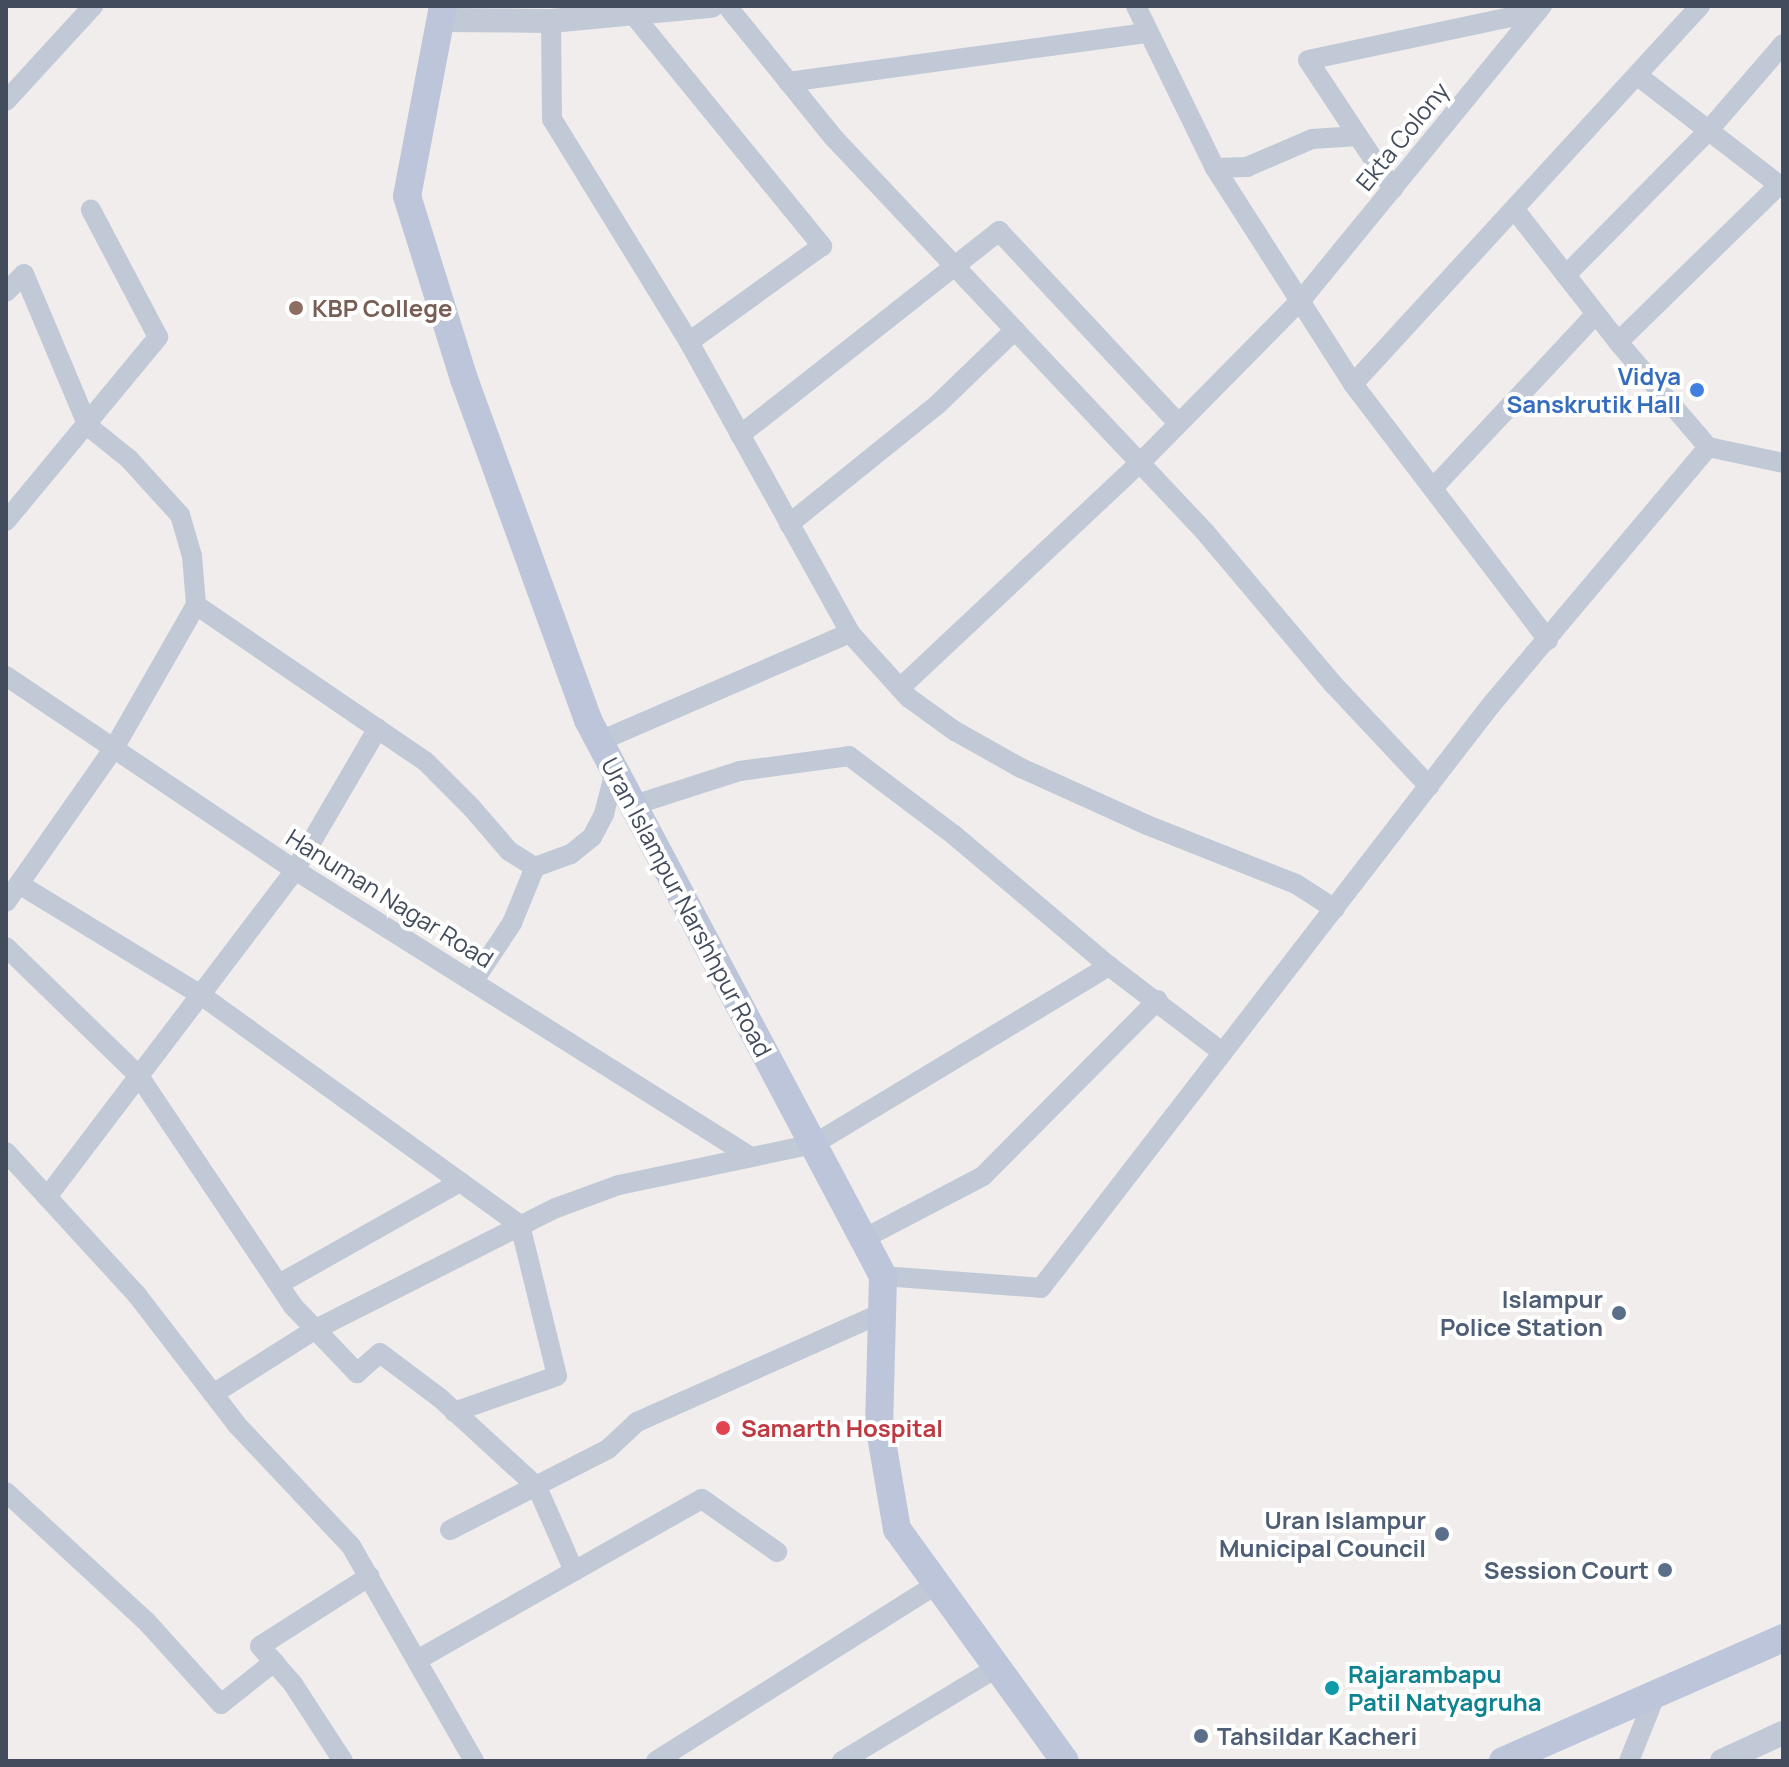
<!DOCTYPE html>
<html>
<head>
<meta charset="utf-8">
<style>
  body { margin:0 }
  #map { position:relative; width:1789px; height:1767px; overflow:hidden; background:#f0edec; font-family:Manrope,sans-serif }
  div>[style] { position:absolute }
  .minor>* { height:20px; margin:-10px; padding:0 10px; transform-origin:10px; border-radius:10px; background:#c1c9d6 }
  .tertiary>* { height:24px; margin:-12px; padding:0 12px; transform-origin:12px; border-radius:12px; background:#c1c9d6 }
  .secondary>* { height:28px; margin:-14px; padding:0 14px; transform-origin:14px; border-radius:14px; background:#bcc5d9 }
  .dots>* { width:22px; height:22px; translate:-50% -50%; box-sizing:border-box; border:4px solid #fff; border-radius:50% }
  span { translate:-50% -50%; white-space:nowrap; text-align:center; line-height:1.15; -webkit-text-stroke:8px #fff; paint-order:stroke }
  .street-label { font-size:24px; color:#434c5c }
  .education-label { font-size:24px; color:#785e54; font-weight:700 }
  .left { translate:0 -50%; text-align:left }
  .shop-label { font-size:24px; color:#366cbe; font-weight:700 }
  .right { translate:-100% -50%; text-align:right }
  .service-label { font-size:24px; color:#4e5e75; font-weight:700 }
  .health-label { font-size:24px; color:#be3a42; font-weight:700 }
  .culture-label { font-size:24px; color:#0d838f; font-weight:700 }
  .frame { position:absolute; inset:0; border:8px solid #434c5c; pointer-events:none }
</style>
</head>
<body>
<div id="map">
  <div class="minor">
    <i style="left:727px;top:6px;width:170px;rotate:51deg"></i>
    <i style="left:834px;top:138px;width:541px;rotate:46.72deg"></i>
    <i style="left:1205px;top:532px;width:200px;rotate:49.9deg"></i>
    <i style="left:1334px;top:685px;width:139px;rotate:46.8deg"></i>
    <i style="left:1136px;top:6px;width:180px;rotate:64deg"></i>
    <i style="left:1215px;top:168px;width:256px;rotate:57.4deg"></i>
    <i style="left:1353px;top:384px;width:322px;rotate:52.7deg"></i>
    <i style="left:632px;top:13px;width:301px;rotate:50.8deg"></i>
    <i style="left:822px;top:246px;width:164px;rotate:144.2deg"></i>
    <i style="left:551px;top:21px;width:98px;rotate:89.4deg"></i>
    <i style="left:552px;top:119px;width:262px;rotate:58.4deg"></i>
    <i style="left:689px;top:342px;width:333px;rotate:61deg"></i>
    <i style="left:1638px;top:76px;width:183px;rotate:37.7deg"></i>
    <i style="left:788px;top:82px;width:363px;rotate:-7.8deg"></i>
    <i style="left:6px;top:101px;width:129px;rotate:-47.5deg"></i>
    <i style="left:1215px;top:168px;width:32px;rotate:-2deg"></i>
    <i style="left:1247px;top:167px;width:71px;rotate:-23.3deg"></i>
    <i style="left:1312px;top:139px;width:46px;rotate:-3.7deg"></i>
    <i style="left:1393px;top:189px;width:154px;rotate:-123.4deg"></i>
    <i style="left:1308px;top:60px;width:235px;rotate:-12deg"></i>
    <i style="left:1515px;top:210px;width:167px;rotate:52deg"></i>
    <i style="left:1618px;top:342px;width:138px;rotate:49.4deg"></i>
    <i style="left:1566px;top:275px;width:202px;rotate:-45.4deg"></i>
    <i style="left:1708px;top:131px;width:115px;rotate:-49.2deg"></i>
    <i style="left:6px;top:292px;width:25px;rotate:-45deg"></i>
    <i style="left:24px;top:274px;width:165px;rotate:67.2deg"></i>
    <i style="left:88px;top:426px;width:53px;rotate:38.8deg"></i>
    <i style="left:129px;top:459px;width:76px;rotate:47.7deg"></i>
    <i style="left:180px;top:515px;width:43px;rotate:73.7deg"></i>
    <i style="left:192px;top:556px;width:49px;rotate:85.3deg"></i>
    <i style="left:196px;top:605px;width:165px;rotate:119.8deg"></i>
    <i style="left:114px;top:748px;width:188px;rotate:125deg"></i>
    <i style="left:1618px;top:342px;width:225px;rotate:-44.3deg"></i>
    <i style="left:1353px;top:384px;width:513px;rotate:-47.45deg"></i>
    <i style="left:740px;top:435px;width:330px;rotate:-38.2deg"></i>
    <i style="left:999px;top:231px;width:262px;rotate:47deg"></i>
    <i style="left:1434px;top:487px;width:237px;rotate:-46.9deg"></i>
    <i style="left:6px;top:521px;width:239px;rotate:-50.4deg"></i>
    <i style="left:158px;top:337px;width:144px;rotate:-117.8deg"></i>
    <i style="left:789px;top:524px;width:191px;rotate:-38.8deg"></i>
    <i style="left:938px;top:404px;width:107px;rotate:-43.9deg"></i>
    <i style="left:196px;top:605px;width:277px;rotate:34.3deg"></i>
    <i style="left:425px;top:761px;width:66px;rotate:45deg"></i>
    <i style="left:472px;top:808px;width:57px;rotate:49.3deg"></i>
    <i style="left:509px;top:851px;width:31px;rotate:32deg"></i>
    <i style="left:6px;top:676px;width:348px;rotate:33.9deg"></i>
    <i style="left:295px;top:870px;width:539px;rotate:32.19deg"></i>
    <i style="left:900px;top:688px;width:329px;rotate:-43.2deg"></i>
    <i style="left:1140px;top:463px;width:231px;rotate:-45.4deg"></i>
    <i style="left:1302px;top:299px;width:379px;rotate:-50.7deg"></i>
    <i style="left:600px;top:741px;width:272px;rotate:-23.4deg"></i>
    <i style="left:850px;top:633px;width:88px;rotate:47.8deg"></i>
    <i style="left:909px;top:698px;width:57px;rotate:35.7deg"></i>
    <i style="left:955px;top:731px;width:76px;rotate:29.3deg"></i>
    <i style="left:1021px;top:768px;width:138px;rotate:24.3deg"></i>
    <i style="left:1147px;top:825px;width:160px;rotate:21.6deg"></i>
    <i style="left:1296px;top:884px;width:46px;rotate:32.7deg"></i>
    <i style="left:634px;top:805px;width:111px;rotate:-17.8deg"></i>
    <i style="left:740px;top:771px;width:110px;rotate:-7.8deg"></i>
    <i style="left:849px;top:756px;width:131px;rotate:37deg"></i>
    <i style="left:954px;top:835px;width:203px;rotate:40.2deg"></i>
    <i style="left:1109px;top:966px;width:143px;rotate:37.3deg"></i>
    <i style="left:19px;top:884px;width:213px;rotate:31.4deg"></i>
    <i style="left:201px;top:995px;width:393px;rotate:35.8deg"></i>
    <i style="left:520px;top:1225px;width:155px;rotate:76.2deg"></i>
    <i style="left:557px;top:1376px;width:109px;rotate:160.7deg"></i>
    <i style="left:6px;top:947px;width:185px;rotate:44.1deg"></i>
    <i style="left:139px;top:1076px;width:277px;rotate:56.2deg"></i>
    <i style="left:293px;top:1306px;width:93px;rotate:46.3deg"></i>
    <i style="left:357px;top:1373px;width:30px;rotate:-41deg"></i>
    <i style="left:380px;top:1353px;width:75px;rotate:36.9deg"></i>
    <i style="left:440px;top:1398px;width:132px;rotate:42.5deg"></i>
    <i style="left:537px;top:1487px;width:92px;rotate:66.2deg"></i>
    <i style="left:473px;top:982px;width:71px;rotate:-56.5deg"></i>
    <i style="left:512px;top:923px;width:61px;rotate:-67.7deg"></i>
    <i style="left:535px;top:867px;width:38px;rotate:-20deg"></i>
    <i style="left:571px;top:854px;width:27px;rotate:-39deg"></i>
    <i style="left:592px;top:837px;width:26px;rotate:-62deg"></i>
    <i style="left:604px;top:814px;width:44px;rotate:-75.7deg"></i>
    <i style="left:6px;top:1152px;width:194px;rotate:47.5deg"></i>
    <i style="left:137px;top:1295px;width:164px;rotate:52.4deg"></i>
    <i style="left:237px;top:1425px;width:166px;rotate:46.7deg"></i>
    <i style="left:351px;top:1546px;width:248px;rotate:60.2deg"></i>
    <i style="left:47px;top:1197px;width:410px;rotate:-52.8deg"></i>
    <i style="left:295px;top:870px;width:164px;rotate:-59.7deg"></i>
    <i style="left:863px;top:1239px;width:136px;rotate:-27.7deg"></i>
    <i style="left:983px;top:1176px;width:248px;rotate:-45.2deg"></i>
    <i style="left:883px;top:1276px;width:158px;rotate:4.3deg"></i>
    <i style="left:1041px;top:1288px;width:736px;rotate:-52.34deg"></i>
    <i style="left:1491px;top:705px;width:337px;rotate:-49.9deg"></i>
    <i style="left:1708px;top:447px;width:77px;rotate:12deg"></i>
    <i style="left:279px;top:1284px;width:208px;rotate:-29.4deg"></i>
    <i style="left:213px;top:1394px;width:122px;rotate:-32.3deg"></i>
    <i style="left:316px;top:1329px;width:269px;rotate:-26.8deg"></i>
    <i style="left:556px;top:1208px;width:67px;rotate:-20.1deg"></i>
    <i style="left:619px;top:1185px;width:199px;rotate:-11.9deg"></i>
    <i style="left:814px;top:1144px;width:345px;rotate:-31.1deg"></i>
    <i style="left:6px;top:1492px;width:190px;rotate:42.7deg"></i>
    <i style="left:146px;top:1621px;width:112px;rotate:47.9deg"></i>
    <i style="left:221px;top:1704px;width:68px;rotate:-38.4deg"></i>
    <i style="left:450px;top:1530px;width:178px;rotate:-27.1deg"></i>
    <i style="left:608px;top:1449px;width:40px;rotate:-43deg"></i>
    <i style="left:637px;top:1422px;width:268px;rotate:-24deg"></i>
    <i style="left:417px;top:1660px;width:327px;rotate:-29.5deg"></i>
    <i style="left:702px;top:1499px;width:92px;rotate:35.2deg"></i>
    <i style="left:343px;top:1761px;width:92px;rotate:-123deg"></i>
    <i style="left:293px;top:1684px;width:50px;rotate:-131deg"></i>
    <i style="left:260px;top:1646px;width:130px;rotate:-32.5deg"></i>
    <i style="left:656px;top:1761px;width:332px;rotate:-32.2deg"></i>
    <i style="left:842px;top:1761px;width:182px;rotate:-31.1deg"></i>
    <i style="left:1629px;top:1761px;width:75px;rotate:-68.2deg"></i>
  </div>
  <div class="tertiary">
    <i style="left:442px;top:20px;width:109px;rotate:0.5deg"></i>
    <i style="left:551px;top:21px;width:161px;rotate:-5.4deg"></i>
    <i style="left:1722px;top:1761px;width:67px;rotate:-24.7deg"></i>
  </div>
  <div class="secondary">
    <i style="left:443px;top:6px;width:193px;rotate:100.7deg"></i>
    <i style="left:407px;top:196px;width:192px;rotate:72.7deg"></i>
    <i style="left:464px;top:379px;width:363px;rotate:70deg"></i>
    <i style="left:588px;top:720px;width:629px;rotate:62.05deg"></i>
    <i style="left:883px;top:1276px;width:148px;rotate:91.5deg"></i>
    <i style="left:879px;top:1424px;width:107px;rotate:80.3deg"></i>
    <i style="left:897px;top:1529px;width:286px;rotate:54.1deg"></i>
    <i style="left:1503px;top:1761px;width:306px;rotate:-23.7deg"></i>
  </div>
  <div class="dots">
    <i style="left:296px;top:308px;background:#8d6e63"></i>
    <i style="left:1697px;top:390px;background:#3f7fe0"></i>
    <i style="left:1619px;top:1313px;background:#5c6f8a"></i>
    <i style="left:723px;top:1428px;background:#e0444e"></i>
    <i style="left:1442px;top:1534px;background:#5c6f8a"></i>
    <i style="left:1665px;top:1570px;background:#5c6f8a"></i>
    <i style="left:1332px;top:1688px;background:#0f9aa8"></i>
    <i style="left:1201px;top:1736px;background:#5c6f8a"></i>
  </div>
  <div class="street-label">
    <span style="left:1402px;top:136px;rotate:-51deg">Ekta Colony</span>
    <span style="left:390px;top:898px;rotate:32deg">Hanuman Nagar Road</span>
    <span style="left:687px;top:907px;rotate:62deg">Uran Islampur Narshhpur Road</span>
  </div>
  <div class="education-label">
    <span class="left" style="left:312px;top:308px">KBP College</span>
  </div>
  <div class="shop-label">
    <span class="right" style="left:1681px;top:390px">Vidya<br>Sanskrutik Hall</span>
  </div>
  <div class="service-label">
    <span class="right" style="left:1603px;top:1313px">Islampur<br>Police Station</span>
    <span class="right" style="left:1426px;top:1534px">Uran Islampur<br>Municipal Council</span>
    <span class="right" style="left:1649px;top:1570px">Session Court</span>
    <span class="left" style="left:1217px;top:1736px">Tahsildar Kacheri</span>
  </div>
  <div class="health-label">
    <span class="left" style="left:741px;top:1428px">Samarth Hospital</span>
  </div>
  <div class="culture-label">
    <span class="left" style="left:1348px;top:1688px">Rajarambapu<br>Patil Natyagruha</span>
  </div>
  <div class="frame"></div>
</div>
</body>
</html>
